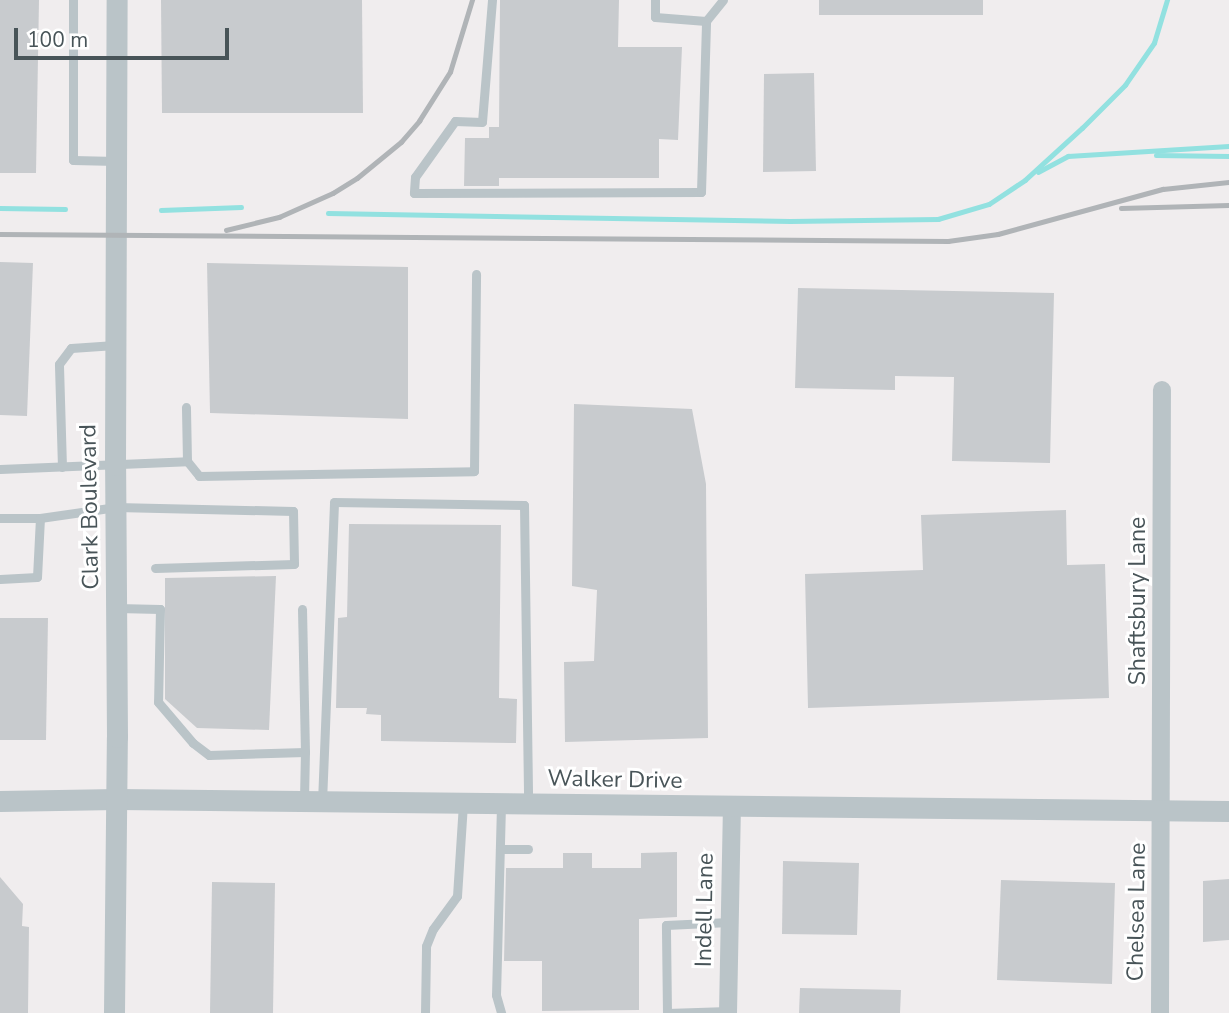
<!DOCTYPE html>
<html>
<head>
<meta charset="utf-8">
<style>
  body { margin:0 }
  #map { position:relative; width:1229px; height:1013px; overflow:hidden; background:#f0edee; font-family:"Nunito Sans",sans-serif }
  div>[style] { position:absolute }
  .stream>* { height:4.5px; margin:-2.25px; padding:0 2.25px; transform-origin:2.25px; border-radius:2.25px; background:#92e1e0 }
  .building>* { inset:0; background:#c8cbce }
  .service>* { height:9px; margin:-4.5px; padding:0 4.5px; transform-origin:4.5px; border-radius:4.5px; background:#bac4c8 }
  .minor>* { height:18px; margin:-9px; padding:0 9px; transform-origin:9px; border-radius:9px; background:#bac4c8 }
  .tertiary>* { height:21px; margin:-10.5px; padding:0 10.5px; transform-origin:10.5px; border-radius:10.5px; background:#bac4c8 }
  .rail>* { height:4.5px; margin:-2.25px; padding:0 2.25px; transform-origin:2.25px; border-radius:2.25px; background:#b0b4b7 }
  span { translate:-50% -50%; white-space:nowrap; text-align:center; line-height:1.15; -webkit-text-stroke:6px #fff; paint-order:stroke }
  .street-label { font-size:23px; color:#485458 }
  .scale { position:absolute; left:14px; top:28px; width:215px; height:32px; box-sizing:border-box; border:4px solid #485458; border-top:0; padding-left:9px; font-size:21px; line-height:24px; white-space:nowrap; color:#485458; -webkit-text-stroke:5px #fff; paint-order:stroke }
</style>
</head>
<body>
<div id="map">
  <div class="stream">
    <i style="left:1156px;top:155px;width:73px;rotate:0.8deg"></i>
    <i style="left:1038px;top:172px;width:34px;rotate:-28deg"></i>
    <i style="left:1068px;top:156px;width:161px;rotate:-3.6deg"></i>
    <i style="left:0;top:208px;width:65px;rotate:0.9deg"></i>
    <i style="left:161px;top:210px;width:80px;rotate:-2.1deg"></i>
    <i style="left:328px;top:213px;width:462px;rotate:1deg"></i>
    <i style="left:790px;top:221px;width:148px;rotate:-0.8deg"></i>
    <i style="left:938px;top:219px;width:53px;rotate:-16.4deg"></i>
    <i style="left:989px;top:204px;width:43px;rotate:-33.7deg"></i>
    <i style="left:1025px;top:180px;width:77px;rotate:-42.4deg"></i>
    <i style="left:1082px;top:128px;width:61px;rotate:-45deg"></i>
    <i style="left:1125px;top:85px;width:51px;rotate:-55.4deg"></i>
    <i style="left:1154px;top:43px;width:45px;rotate:-73.2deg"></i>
  </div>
  <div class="building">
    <i style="clip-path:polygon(0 0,39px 0,36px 173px,0 173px)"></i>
    <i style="clip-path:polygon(161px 0,362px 0,363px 113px,162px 113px)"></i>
    <i style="clip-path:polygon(500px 0,619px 0,618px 47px,682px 47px,678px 140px,659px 139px,659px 178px,499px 178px,499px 186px,464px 186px,465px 138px,489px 138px,489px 127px,499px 127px)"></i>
    <i style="clip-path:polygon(819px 0,983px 0,983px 15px,819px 15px)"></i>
    <i style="clip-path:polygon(814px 73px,816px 171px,763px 172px,764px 74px)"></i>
    <i style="clip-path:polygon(0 262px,33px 263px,27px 416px,0 415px)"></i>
    <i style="clip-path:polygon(207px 263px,408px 267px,408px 419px,210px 413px)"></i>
    <i style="clip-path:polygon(798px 288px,1054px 293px,1050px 463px,952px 461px,954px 377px,895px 376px,895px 390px,795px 388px)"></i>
    <i style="clip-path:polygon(574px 404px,692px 409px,706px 484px,708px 738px,565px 742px,564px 662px,594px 661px,597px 590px,572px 586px)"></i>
    <i style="clip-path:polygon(1066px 510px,1067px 565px,1105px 564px,1109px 698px,808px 708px,805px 574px,923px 570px,921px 515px)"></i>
    <i style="clip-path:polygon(349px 524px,501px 525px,499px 698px,517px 699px,516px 743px,381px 741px,381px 715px,366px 714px,367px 708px,336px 708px,338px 618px,347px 617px)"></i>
    <i style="clip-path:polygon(276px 576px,269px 730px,197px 728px,165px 699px,165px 578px)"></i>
    <i style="clip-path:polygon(0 618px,48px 618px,46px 740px,0 740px)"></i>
    <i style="clip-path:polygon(677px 852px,677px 917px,639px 919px,639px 1010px,542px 1011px,542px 961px,504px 961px,506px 868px,563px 868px,563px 853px,592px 853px,592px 868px,641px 868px,641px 853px)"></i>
    <i style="clip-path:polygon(783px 861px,859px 863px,857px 935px,782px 934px)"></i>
    <i style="clip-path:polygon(0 877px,23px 904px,22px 926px,29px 927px,28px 1013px,0 1013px)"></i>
    <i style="clip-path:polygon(1229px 879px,1229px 940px,1203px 942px,1203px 881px)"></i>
    <i style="clip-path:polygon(1001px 880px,1115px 883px,1112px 984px,997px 980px)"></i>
    <i style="clip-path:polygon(212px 882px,275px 883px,273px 1013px,210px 1013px)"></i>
    <i style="clip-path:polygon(800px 988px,901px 990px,900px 1013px,799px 1013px)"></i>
  </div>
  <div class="service">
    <i style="left:73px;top:0;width:160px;rotate:90deg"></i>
    <i style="left:73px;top:160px;width:43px;rotate:1.3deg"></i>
    <i style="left:492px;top:0;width:122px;rotate:94.7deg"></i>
    <i style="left:482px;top:122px;width:27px;rotate:-178deg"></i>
    <i style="left:455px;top:121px;width:69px;rotate:125.5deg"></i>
    <i style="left:415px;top:177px;width:16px;rotate:94deg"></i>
    <i style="left:414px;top:193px;width:287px;rotate:-0.2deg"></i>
    <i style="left:701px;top:192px;width:171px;rotate:-88.3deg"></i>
    <i style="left:706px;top:21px;width:27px;rotate:-51deg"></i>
    <i style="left:655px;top:0;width:17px;rotate:90deg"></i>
    <i style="left:655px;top:17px;width:51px;rotate:4.5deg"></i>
    <i style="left:187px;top:461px;width:19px;rotate:51deg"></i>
    <i style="left:199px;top:476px;width:275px;rotate:-1deg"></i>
    <i style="left:474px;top:471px;width:197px;rotate:-89.4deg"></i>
    <i style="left:62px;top:467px;width:103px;rotate:-91.7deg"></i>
    <i style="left:59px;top:364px;width:20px;rotate:-53deg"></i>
    <i style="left:71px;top:348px;width:44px;rotate:-3.9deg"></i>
    <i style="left:0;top:469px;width:187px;rotate:-2.4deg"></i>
    <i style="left:187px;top:461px;width:54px;rotate:-91.1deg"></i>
    <i style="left:0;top:518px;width:40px"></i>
    <i style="left:40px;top:518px;width:77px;rotate:-8.2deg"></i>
    <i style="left:116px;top:507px;width:177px;rotate:1.3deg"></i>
    <i style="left:293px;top:511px;width:53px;rotate:88.9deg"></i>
    <i style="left:294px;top:564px;width:139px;rotate:178.4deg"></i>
    <i style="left:0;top:579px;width:37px;rotate:-3deg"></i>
    <i style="left:37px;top:577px;width:59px;rotate:-87.1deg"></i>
    <i style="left:117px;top:608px;width:43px;rotate:1.3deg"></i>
    <i style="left:160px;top:609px;width:93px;rotate:91.2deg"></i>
    <i style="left:158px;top:702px;width:54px;rotate:49.5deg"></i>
    <i style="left:193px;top:743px;width:20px;rotate:37deg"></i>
    <i style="left:209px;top:755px;width:96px;rotate:-1.8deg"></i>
    <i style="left:305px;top:752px;width:143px;rotate:-91.2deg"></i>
    <i style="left:304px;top:799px;width:47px;rotate:-88.8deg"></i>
    <i style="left:322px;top:802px;width:300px;rotate:-87.7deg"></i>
    <i style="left:334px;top:502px;width:190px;rotate:0.9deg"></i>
    <i style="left:524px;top:505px;width:298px;rotate:89.2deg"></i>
    <i style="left:501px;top:805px;width:190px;rotate:91.5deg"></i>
    <i style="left:496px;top:995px;width:19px;rotate:74deg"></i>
    <i style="left:500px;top:849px;width:28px"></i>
    <i style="left:728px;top:1011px;width:61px;rotate:178.1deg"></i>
    <i style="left:667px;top:1013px;width:88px;rotate:-90.7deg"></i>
    <i style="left:666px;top:925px;width:63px;rotate:-2.7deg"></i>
    <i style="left:425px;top:1013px;width:67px;rotate:-89.1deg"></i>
    <i style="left:426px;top:946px;width:18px;rotate:-68deg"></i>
    <i style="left:433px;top:929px;width:41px;rotate:-54deg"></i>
    <i style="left:457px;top:896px;width:92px;rotate:-86.3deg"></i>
  </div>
  <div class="minor">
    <i style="left:728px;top:1013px;width:206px;rotate:-88.9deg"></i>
    <i style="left:1160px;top:1013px;width:623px;rotate:-89.82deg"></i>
  </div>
  <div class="tertiary">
    <i style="left:0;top:801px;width:117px;rotate:-1deg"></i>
    <i style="left:117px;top:799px;width:1112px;rotate:0.62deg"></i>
    <i style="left:114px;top:1013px;width:276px;rotate:-89.4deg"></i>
    <i style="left:117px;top:737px;width:272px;rotate:-90.4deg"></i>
    <i style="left:115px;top:465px;width:465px;rotate:-89.8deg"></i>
  </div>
  <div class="rail">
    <i style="left:1121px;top:208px;width:108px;rotate:-1.6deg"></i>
    <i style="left:226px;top:230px;width:55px;rotate:-13.8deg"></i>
    <i style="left:279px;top:217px;width:59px;rotate:-24deg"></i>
    <i style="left:333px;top:193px;width:28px;rotate:-32deg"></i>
    <i style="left:357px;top:178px;width:57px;rotate:-39.3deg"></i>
    <i style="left:401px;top:142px;width:28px;rotate:-49deg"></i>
    <i style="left:419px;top:121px;width:58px;rotate:-57.7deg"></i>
    <i style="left:450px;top:72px;width:75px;rotate:-73deg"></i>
    <i style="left:0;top:234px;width:948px;rotate:0.42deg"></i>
    <i style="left:948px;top:241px;width:50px;rotate:-8deg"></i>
    <i style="left:998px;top:234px;width:171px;rotate:-15.3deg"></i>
    <i style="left:1163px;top:189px;width:66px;rotate:-6.1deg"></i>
  </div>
  <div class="street-label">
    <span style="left:90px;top:507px;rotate:-91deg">Clark Boulevard</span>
    <span style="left:1138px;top:601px;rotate:-90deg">Shaftsbury Lane</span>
    <span style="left:615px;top:780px;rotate:1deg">Walker Drive</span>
    <span style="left:705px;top:910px;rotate:-89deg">Indell Lane</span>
    <span style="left:1137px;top:912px;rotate:-89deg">Chelsea Lane</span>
  </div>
  <div class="scale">100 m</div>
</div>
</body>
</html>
